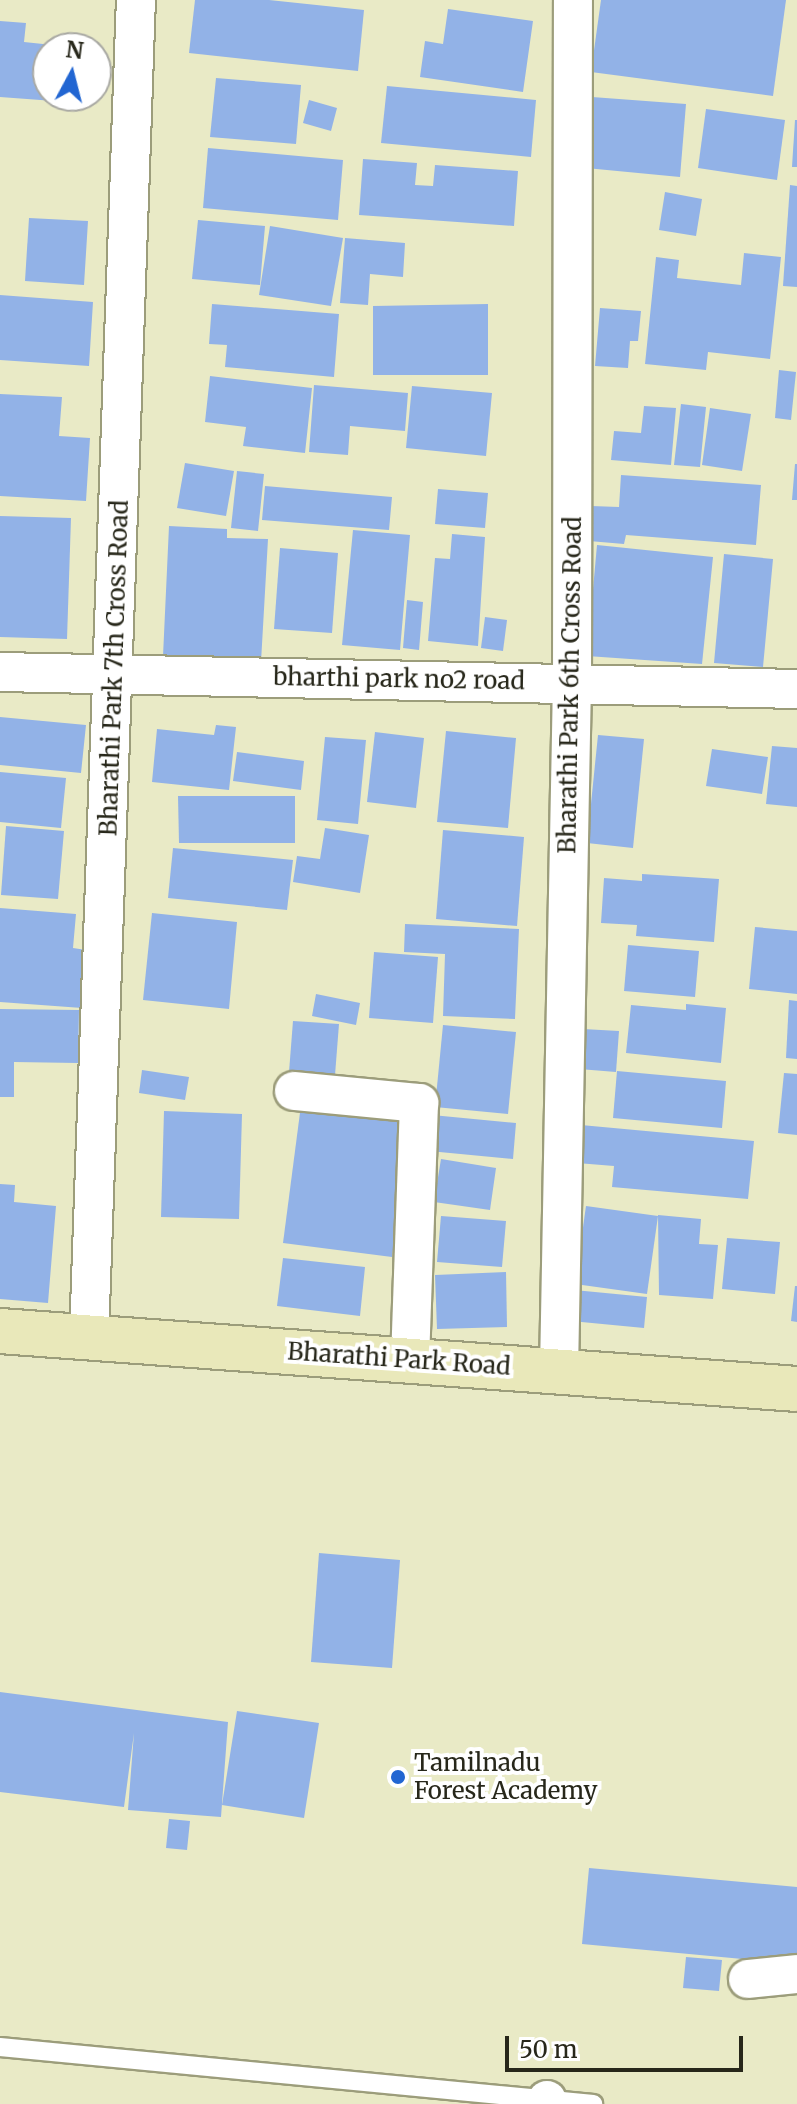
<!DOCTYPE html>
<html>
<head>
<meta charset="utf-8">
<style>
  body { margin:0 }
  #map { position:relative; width:797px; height:2104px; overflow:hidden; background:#e9eac6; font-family:Merriweather,serif }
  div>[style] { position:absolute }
  .building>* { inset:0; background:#92b2e7 }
  .roads { filter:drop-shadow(2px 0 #9c9d7b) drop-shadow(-2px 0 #9c9d7b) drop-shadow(0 2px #9c9d7b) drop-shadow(0 -2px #9c9d7b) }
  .lane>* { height:18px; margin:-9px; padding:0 9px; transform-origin:9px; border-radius:9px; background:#fff }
  .street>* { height:38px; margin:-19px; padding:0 19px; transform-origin:19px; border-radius:19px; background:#fff }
  .secondary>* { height:44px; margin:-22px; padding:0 22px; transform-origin:22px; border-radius:22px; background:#e9e8ba }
  .dots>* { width:22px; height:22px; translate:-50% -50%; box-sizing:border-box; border:4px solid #fff; border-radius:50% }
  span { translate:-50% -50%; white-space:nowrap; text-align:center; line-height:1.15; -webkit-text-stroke:8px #fff; paint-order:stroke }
  .street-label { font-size:24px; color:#27271a }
  .poi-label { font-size:24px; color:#27271a }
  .left { translate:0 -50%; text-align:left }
  .north { position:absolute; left:32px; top:32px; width:80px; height:80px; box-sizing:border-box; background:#fff; border:2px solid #a9a9a3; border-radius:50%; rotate:7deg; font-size:22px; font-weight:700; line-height:32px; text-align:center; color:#27271a }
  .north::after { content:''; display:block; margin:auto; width:28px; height:36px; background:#2266d2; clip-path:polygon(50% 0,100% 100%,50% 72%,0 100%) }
  .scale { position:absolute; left:505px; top:2036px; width:238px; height:36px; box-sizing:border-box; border:4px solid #27271a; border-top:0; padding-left:10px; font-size:24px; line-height:28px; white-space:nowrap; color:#27271a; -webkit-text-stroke:6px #fff; paint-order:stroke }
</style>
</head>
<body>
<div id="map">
  <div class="building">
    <i style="clip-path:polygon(195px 0,269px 0,364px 10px,358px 71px,189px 53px)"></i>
    <i style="clip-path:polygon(601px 0,786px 0,773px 96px,591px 72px)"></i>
    <i style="clip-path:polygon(448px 9px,533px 21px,523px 92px,420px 77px,425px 41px,443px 44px)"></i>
    <i style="clip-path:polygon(0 21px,26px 23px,24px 42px,62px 46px,48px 48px,48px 96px,55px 96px,54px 101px,0 97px)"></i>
    <i style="clip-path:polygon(216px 78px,301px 85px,296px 144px,210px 137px)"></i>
    <i style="clip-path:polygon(387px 86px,536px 100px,531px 157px,381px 143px)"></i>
    <i style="clip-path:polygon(592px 97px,686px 104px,680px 177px,586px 168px)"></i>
    <i style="clip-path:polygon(309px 100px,337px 108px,331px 131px,303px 123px)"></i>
    <i style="clip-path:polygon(706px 109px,785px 120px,777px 180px,698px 168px)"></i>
    <i style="clip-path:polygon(795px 120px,797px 120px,797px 167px,792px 167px)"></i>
    <i style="clip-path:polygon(208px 148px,343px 160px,338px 220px,203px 208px)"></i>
    <i style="clip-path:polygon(363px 159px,417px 163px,415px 185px,433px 186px,435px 165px,518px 171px,514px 226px,359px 215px)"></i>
    <i style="clip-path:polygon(790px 185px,797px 186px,797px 287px,783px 286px)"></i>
    <i style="clip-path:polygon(665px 192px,702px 199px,696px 236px,659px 230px)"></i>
    <i style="clip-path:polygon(29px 218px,88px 221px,84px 285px,25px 281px)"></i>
    <i style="clip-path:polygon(198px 220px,265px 226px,260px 285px,192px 279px)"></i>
    <i style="clip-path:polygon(270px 226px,343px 238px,331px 306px,259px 295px)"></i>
    <i style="clip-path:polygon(345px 238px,405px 243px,403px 277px,370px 274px,368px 305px,340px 303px)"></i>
    <i style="clip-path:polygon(744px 253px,781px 257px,770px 359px,708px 352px,706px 370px,645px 364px,656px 257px,679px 260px,677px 278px,741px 285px)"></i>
    <i style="clip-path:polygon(0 295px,93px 302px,89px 366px,0 360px)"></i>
    <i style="clip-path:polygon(212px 304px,339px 314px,334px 377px,225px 367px,227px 345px,209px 344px)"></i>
    <i style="clip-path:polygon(488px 304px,488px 375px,373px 375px,373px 306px)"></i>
    <i style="clip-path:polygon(600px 308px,641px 311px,638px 341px,630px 341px,628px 368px,595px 366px)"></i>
    <i style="clip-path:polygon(779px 370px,796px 372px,791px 420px,775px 418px)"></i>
    <i style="clip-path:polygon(210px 376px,312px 388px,305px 453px,243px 446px,246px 427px,205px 422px)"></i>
    <i style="clip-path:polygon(314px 385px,408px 393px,405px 431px,350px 426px,348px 455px,309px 452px)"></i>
    <i style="clip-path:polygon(412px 386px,492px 393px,486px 456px,406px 448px)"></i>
    <i style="clip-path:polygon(0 394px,62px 397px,59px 436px,90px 438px,86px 501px,0 496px)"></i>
    <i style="clip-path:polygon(681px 404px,706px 407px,700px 467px,674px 465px)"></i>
    <i style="clip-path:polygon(644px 406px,676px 408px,671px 465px,611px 460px,614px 431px,641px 433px)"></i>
    <i style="clip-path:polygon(710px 408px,751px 414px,742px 471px,702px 465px)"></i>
    <i style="clip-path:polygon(185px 463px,234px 471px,226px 516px,177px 508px)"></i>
    <i style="clip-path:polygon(795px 464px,797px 464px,797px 500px,792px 500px)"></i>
    <i style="clip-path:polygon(237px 471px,264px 474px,258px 531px,231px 528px)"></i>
    <i style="clip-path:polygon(621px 475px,761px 485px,756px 545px,626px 535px,624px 544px,589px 541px,591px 506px,619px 507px)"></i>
    <i style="clip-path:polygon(265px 486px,392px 497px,389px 530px,262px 520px)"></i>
    <i style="clip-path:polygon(438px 489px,488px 493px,485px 528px,435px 524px)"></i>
    <i style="clip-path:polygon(0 516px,71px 518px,67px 639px,0 637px)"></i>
    <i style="clip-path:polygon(169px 526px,227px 529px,227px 538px,268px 539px,261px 662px,163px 656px)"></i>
    <i style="clip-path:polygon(353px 530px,410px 535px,400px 650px,342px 645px)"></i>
    <i style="clip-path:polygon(452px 534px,485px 537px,478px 646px,428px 641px,435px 558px,450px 559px)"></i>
    <i style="clip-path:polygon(597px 545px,713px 557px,702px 664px,587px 656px)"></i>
    <i style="clip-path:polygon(280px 548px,338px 553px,332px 633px,274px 629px)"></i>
    <i style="clip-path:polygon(724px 554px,773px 559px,763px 667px,714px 663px)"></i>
    <i style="clip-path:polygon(407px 600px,423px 602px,419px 650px,403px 648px)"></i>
    <i style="clip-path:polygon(485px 617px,507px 620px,503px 651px,481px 648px)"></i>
    <i style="clip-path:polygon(0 717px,86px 725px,81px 773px,0 765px)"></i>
    <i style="clip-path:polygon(216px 725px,236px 727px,229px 790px,152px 782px,157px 729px,214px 735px)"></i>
    <i style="clip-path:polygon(446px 731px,516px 738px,508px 828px,437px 822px)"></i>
    <i style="clip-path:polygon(375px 732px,424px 738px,416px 808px,367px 802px)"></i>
    <i style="clip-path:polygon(598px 735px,644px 739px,633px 848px,587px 843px)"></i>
    <i style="clip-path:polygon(325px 737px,366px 740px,358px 824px,317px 820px)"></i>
    <i style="clip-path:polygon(772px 746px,797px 748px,797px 807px,766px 804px)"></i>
    <i style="clip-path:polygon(712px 749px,768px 757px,762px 794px,706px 786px)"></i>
    <i style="clip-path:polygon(237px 752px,304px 761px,301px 790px,233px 781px)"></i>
    <i style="clip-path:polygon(0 772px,66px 778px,61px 828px,0 822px)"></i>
    <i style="clip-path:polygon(178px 796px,295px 796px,295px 843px,179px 843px)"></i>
    <i style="clip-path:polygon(6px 826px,64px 831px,58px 899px,1px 895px)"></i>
    <i style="clip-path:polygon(325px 828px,369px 835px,360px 893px,293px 882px,297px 856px,320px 859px)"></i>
    <i style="clip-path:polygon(443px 830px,524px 837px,517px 926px,436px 919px)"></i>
    <i style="clip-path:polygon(173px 848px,293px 860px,287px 910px,168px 898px)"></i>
    <i style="clip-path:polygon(642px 874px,719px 879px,714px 942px,636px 936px,637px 925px,601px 923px,604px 878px,642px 881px)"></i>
    <i style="clip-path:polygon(0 908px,76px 914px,73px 948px,86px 950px,82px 1008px,0 1002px)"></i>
    <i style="clip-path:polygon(152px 913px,237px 922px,229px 1009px,143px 1000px)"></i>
    <i style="clip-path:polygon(405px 924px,519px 929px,515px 1019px,443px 1016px,445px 954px,404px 952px)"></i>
    <i style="clip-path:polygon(755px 927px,797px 931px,797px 994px,749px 989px)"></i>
    <i style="clip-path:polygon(628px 945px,699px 951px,695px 997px,624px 991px)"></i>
    <i style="clip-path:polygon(374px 952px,438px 957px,433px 1023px,369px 1018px)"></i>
    <i style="clip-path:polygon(316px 994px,360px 1003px,356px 1025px,312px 1016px)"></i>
    <i style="clip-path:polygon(789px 1000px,797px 1001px,797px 1059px,786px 1058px)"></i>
    <i style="clip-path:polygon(686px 1004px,726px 1008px,721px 1063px,626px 1053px,631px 1005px,686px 1010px)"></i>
    <i style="clip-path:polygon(0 1009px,79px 1010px,78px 1063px,14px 1062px,14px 1097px,0 1097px)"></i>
    <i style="clip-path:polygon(293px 1021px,339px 1024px,335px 1075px,289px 1072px)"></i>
    <i style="clip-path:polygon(443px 1025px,516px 1032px,508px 1114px,435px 1107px)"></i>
    <i style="clip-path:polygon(583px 1029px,619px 1031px,616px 1072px,579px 1069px)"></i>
    <i style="clip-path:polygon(142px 1070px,189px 1077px,185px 1100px,139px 1093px)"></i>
    <i style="clip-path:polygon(617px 1071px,726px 1081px,722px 1128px,613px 1118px)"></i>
    <i style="clip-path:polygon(784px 1073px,797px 1074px,797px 1135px,778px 1133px)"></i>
    <i style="clip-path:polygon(301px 1105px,410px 1119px,392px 1257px,283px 1243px)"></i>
    <i style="clip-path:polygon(164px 1111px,242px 1114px,239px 1219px,161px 1217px)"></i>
    <i style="clip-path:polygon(432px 1115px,516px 1123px,513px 1159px,429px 1151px)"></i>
    <i style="clip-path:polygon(581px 1125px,754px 1141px,748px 1199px,612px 1187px,614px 1166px,577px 1163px)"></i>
    <i style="clip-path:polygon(441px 1159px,496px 1168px,490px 1210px,434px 1202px)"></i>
    <i style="clip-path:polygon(0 1184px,15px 1185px,14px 1202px,56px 1206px,48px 1303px,0 1299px)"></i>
    <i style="clip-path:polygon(586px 1206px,658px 1216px,647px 1294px,575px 1284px)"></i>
    <i style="clip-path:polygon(658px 1215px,701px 1219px,699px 1244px,718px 1245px,713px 1299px,659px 1295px)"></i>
    <i style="clip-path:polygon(441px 1216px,506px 1221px,502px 1267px,437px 1262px)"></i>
    <i style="clip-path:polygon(727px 1238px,780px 1242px,775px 1294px,722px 1289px)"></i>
    <i style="clip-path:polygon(283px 1258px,365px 1267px,360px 1316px,277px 1306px)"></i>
    <i style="clip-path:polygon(506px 1272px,507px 1327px,437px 1329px,435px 1275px)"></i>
    <i style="clip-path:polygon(795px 1286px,797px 1286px,797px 1322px,791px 1321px)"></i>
    <i style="clip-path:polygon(574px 1290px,647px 1297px,644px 1328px,571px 1321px)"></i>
    <i style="clip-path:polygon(319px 1553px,400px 1560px,392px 1668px,311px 1662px)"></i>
    <i style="clip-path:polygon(0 1692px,228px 1722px,221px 1817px,128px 1810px,134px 1733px,124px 1807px,0 1792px)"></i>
    <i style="clip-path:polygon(237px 1711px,319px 1723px,304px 1818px,222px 1805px)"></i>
    <i style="clip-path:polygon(169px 1819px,190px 1821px,187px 1850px,166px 1848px)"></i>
    <i style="clip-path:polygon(589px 1868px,797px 1887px,797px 1964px,582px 1944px)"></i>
    <i style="clip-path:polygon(686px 1957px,722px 1960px,719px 1991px,683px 1988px)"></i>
  </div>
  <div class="roads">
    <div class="lane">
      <i style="left:0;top:2047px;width:596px;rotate:5.49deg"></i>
    </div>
    <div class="street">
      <i style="left:0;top:672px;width:797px;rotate:1.22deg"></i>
      <i style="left:294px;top:1091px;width:126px;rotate:5.5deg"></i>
      <i style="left:419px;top:1103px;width:257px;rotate:92deg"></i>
      <i style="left:89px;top:1337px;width:1338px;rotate:-87.99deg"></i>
      <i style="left:559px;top:1371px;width:688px;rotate:-88.92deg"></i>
      <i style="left:572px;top:683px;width:683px;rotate:-89.92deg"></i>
      <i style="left:748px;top:1979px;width:49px;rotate:-5.8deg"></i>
      <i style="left:547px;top:2104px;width:4px;rotate:-90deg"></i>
    </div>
    <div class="secondary">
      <i style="left:0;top:1331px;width:799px;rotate:4.16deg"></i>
    </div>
  </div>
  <div class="dots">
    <i style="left:398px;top:1777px;background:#2266d2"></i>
  </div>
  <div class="street-label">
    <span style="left:114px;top:668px;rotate:-88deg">Bharathi Park 7th Cross Road</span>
    <span style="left:399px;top:679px;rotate:1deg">bharthi park no2 road</span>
    <span style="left:570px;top:685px;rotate:-89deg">Bharathi Park 6th Cross Road</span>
    <span style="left:399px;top:1359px;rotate:4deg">Bharathi Park Road</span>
  </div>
  <div class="poi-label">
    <span class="left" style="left:414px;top:1777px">Tamilnadu<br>Forest Academy</span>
  </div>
  <div class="north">N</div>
  <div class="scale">50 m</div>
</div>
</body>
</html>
